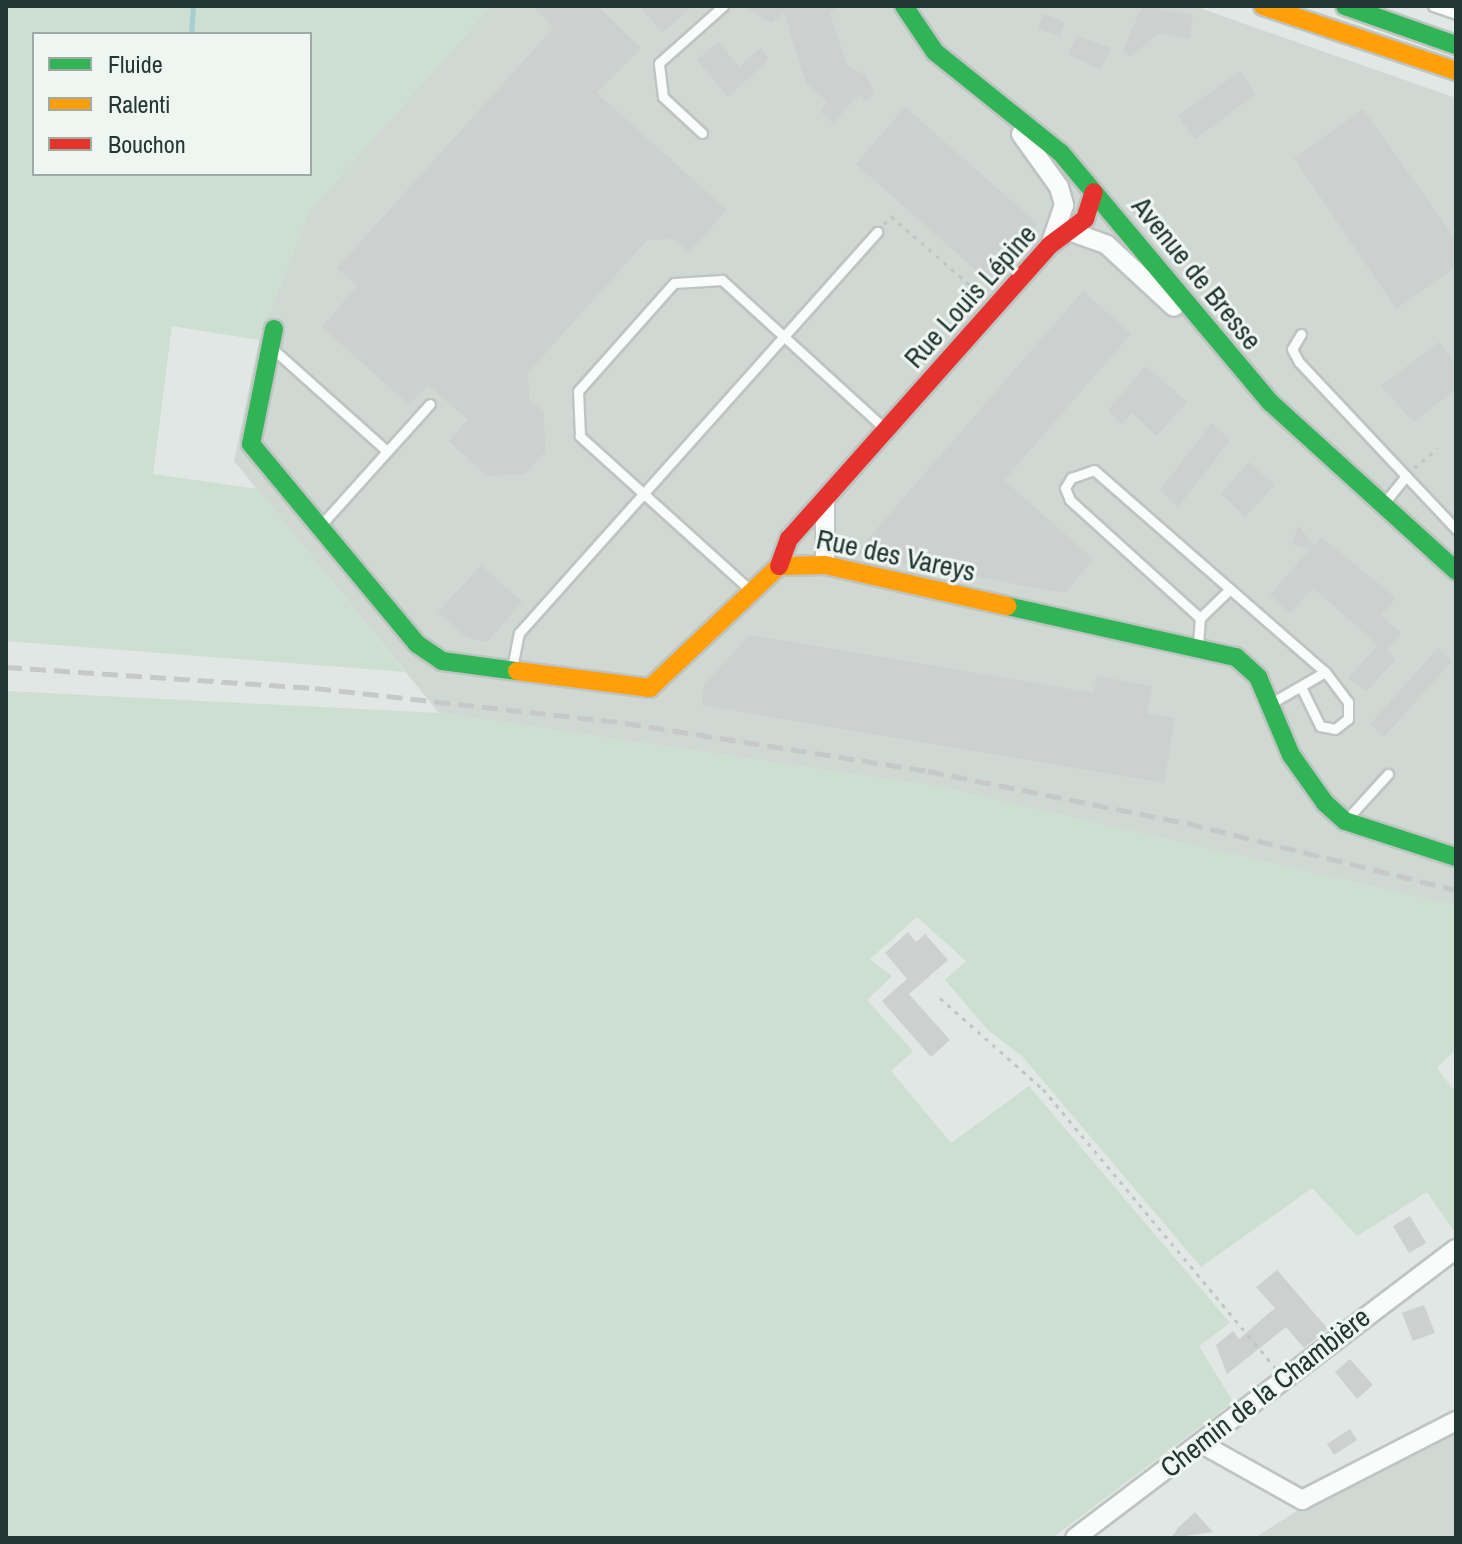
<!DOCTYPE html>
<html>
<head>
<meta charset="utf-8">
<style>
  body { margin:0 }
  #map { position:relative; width:1462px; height:1544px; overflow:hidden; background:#e1e7e4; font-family:"Archivo Narrow",sans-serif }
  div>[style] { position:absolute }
  .built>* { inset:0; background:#d0d8d4 }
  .green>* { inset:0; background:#ccdfd1 }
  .stream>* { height:5px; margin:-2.5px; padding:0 2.5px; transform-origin:2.5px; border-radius:2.5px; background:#a5cdd2 }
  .building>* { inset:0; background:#ccd0ce }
  .path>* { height:3px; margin-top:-1.5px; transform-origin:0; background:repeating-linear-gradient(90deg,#bfc7c4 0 4px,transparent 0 10px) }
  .roads { filter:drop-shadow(2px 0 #bec4c1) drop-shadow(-2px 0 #bec4c1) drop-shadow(0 2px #bec4c1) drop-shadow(0 -2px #bec4c1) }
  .lane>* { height:9px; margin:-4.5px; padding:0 4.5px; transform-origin:4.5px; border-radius:4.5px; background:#fafbfb }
  .street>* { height:18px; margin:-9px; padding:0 9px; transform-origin:9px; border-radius:9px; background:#fafbfb }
  .fast>* { height:18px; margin:-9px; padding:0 9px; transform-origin:9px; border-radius:9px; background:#30b455 }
  .slow>* { height:18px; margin:-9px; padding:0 9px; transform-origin:9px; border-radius:9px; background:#ff9f0a }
  .jam>* { height:18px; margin:-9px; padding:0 9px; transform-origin:9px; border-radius:9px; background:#e5322d }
  .rail>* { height:5px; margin-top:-2.5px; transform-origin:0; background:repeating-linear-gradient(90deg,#c6c9c8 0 16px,transparent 0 24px) }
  span { translate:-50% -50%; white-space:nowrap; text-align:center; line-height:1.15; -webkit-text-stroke:6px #eff6f2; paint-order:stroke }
  .street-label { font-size:28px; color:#223731 }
  .frame { position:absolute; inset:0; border:8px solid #223731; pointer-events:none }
  .legend { position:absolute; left:32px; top:32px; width:280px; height:144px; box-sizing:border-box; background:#eff6f2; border:2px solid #9daaa5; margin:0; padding:10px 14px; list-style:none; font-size:24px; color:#223731 }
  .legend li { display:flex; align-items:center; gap:16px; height:40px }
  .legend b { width:40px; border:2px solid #9daaa5 }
</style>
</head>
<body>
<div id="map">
  <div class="built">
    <i style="clip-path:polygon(491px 6px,1194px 6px,1456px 98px,1456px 906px,939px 787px,439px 713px,234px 461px,259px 340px,309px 211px)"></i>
    <i style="clip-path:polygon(1456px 1410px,1456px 1538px,1255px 1538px,1259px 1535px)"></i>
  </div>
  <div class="green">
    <i style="clip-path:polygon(evenodd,491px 6px,309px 211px,259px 340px,172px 326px,153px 474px,257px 489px,405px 672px,6px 641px,6px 8px,491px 6px,34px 34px,310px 34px,310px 174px,34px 174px,34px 34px)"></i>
    <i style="clip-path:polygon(6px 691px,439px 713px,939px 787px,1456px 906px,1456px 1049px,1437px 1068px,1456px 1093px,1456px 1234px,1427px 1192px,1357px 1236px,1312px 1188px,1201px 1267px,1022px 1056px,988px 1030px,945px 980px,966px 961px,917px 917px,870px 959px,892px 976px,867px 1000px,913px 1051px,891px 1071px,951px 1143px,1029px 1086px,1230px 1323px,1199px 1346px,1233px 1402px,1052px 1538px,6px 1538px)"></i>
  </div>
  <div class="stream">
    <i style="left:191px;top:34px;width:28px;rotate:-86deg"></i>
  </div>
  <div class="building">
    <i style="clip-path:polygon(532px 6px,598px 6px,641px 48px,597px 93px,727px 210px,689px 252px,675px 239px,647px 240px,551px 347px,528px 373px,529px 399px,544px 412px,545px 452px,525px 474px,487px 476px,449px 441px,468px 420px,428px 385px,409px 405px,322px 327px,357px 286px,337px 268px,554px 27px)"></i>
    <i style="clip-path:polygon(640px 6px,693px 6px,662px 33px)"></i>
    <i style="clip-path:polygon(744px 6px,836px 6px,830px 14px,848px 67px,866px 75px,874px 92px,866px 101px,859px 94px,833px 123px,820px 111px,828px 102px,806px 83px,784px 13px,771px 23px)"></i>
    <i style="clip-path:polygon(1142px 6px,1193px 15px,1190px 39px,1159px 33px,1130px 57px,1123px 51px)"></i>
    <i style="clip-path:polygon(1043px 14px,1065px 22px,1060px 36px,1038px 28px)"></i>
    <i style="clip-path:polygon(1077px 36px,1111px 48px,1100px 70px,1068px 54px)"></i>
    <i style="clip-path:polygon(718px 42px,739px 67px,760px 48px,769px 59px,728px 97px,697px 60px)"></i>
    <i style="clip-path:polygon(1240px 71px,1256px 94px,1195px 139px,1178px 116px)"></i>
    <i style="clip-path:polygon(905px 107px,1038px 224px,988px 281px,856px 164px)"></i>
    <i style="clip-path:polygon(1363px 109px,1456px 240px,1456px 267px,1396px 309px,1294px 158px)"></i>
    <i style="clip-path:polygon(1083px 291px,1131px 334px,1004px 480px,1093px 559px,1065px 593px,854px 555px)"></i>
    <i style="clip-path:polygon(1439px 342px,1456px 364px,1456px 389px,1414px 422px,1381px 386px)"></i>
    <i style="clip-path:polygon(1146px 366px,1187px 402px,1156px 436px,1132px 413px,1122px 424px,1108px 410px)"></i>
    <i style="clip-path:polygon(1212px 423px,1230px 440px,1178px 507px,1160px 490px)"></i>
    <i style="clip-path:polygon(1249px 462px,1275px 485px,1245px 517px,1221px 494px)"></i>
    <i style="clip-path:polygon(1298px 526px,1314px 545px,1321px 537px,1396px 598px,1381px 615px,1401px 633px,1387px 650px,1396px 659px,1367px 691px,1348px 678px,1378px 645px,1313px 588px,1290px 613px,1270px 595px,1310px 549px,1292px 544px)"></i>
    <i style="clip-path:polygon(481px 565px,522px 602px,487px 642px,467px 638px,438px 612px)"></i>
    <i style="clip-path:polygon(750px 635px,1094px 693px,1097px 676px,1152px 686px,1147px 713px,1175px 718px,1164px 783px,702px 705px,704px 684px)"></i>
    <i style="clip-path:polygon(1438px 648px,1452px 661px,1384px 737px,1370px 724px)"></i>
    <i style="clip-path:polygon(908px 932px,916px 942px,925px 934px,948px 960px,909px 994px,950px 1040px,931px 1057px,882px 1001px,907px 979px,885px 953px)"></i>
    <i style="clip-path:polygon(1410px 1216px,1426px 1243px,1409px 1253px,1393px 1226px)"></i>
    <i style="clip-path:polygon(1277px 1270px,1328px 1329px,1304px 1348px,1286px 1327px,1227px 1374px,1216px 1345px,1233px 1331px,1239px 1339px,1275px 1308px,1256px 1287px)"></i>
    <i style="clip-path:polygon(1424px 1305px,1435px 1333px,1413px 1341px,1402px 1313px)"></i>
    <i style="clip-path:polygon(1350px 1359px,1373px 1385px,1357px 1399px,1335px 1372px)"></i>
    <i style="clip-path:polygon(1350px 1429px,1357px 1440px,1334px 1455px,1327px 1444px)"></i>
    <i style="clip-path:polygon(1195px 1512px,1213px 1532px,1171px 1538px,1178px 1528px)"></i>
  </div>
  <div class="path">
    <i style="left:884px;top:224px;width:11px;rotate:-49deg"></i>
    <i style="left:891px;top:216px;width:118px;rotate:41.2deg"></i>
    <i style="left:1414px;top:468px;width:31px;rotate:-40deg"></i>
    <i style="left:940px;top:998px;width:137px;rotate:41.5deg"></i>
    <i style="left:1043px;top:1089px;width:362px;rotate:50.2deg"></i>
  </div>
  <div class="roads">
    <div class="lane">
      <i style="left:1433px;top:6px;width:24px;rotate:19deg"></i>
      <i style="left:702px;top:133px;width:53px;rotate:-137.3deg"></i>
      <i style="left:663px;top:97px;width:34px;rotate:-97deg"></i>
      <i style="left:659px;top:63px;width:86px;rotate:-41.7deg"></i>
      <i style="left:1301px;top:334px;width:17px;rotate:121deg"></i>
      <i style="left:1292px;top:349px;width:15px;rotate:62deg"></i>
      <i style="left:1299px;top:362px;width:156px;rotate:46.8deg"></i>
      <i style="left:1406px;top:476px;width:32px;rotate:129deg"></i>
      <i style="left:274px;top:350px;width:152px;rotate:41.8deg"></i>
      <i style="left:1406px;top:476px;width:73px;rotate:46.7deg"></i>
      <i style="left:320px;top:526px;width:164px;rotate:-48deg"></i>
      <i style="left:748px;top:588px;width:227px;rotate:-137.9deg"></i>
      <i style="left:580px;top:436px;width:45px;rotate:-92.5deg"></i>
      <i style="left:578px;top:391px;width:144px;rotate:-48.4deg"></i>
      <i style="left:674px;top:283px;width:48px;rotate:-3.6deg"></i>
      <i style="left:722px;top:280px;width:219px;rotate:42.4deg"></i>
      <i style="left:1200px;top:618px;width:176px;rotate:-137.8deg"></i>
      <i style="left:1070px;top:500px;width:13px;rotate:-113deg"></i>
      <i style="left:1065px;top:488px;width:12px;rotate:-59deg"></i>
      <i style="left:1071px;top:478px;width:24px;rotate:-19deg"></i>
      <i style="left:1094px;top:470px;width:181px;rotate:41.2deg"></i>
      <i style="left:1198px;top:645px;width:27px;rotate:-86deg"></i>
      <i style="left:1200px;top:618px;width:42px;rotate:-44deg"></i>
      <i style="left:1230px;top:589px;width:126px;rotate:41.1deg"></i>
      <i style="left:1325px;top:672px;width:60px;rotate:150deg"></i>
      <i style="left:512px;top:668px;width:36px;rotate:-79deg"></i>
      <i style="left:519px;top:633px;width:538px;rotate:-48.24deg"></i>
      <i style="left:1303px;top:691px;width:39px;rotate:64deg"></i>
      <i style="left:1320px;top:726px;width:15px;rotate:11deg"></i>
      <i style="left:1335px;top:729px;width:16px;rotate:-38deg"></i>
      <i style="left:1348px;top:719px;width:17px;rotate:-90deg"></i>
      <i style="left:1348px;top:702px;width:38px;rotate:-127deg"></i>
      <i style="left:1347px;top:819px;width:61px;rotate:-47.7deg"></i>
    </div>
    <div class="street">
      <i style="left:1021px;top:134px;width:65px;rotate:54.4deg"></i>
      <i style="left:1059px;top:187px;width:19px;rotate:74deg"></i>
      <i style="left:1064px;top:205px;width:37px;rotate:109deg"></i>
      <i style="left:1072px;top:232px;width:37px;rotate:20deg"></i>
      <i style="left:1107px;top:245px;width:91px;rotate:42.8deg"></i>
      <i style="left:825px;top:565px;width:65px;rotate:-90deg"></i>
      <i style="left:1202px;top:1444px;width:115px;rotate:29.2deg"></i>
      <i style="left:1302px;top:1500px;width:173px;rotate:-27.2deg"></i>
      <i style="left:1075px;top:1538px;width:478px;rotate:-37.2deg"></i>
    </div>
    <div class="fast">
      <i style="left:904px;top:6px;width:55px;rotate:56deg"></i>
      <i style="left:935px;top:52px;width:161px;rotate:38.7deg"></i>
      <i style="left:1061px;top:153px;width:326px;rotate:50deg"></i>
      <i style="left:1271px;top:403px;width:250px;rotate:42.2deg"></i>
      <i style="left:1345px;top:6px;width:118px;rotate:19.4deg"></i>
      <i style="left:274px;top:329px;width:117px;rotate:101.3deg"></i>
      <i style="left:251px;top:444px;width:260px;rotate:50.3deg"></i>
      <i style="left:417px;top:644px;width:30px;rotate:34deg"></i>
      <i style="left:442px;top:661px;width:76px;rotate:7.6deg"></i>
      <i style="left:1007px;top:606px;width:235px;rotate:12.6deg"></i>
      <i style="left:1236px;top:657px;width:30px;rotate:42deg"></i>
      <i style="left:1258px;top:677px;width:85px;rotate:67.1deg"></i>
      <i style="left:1291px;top:755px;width:59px;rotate:54.7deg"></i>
      <i style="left:1325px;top:803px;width:27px;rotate:42deg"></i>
      <i style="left:1345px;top:821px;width:117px;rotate:18deg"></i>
    </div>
    <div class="slow">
      <i style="left:1263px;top:6px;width:204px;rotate:18.6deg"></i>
      <i style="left:517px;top:671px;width:134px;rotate:7.3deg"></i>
      <i style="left:650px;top:688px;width:178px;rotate:-43.4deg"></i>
      <i style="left:779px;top:566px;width:46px;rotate:-1.2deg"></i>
      <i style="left:825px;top:565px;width:187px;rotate:12.7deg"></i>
    </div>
    <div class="jam">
      <i style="left:779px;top:566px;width:29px;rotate:-70deg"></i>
      <i style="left:789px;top:539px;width:393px;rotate:-48.4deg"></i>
      <i style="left:1050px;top:245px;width:44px;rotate:-36.6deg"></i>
      <i style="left:1085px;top:219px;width:28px;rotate:-72deg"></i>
    </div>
  </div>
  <div class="rail">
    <i style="left:6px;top:667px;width:310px;rotate:3.9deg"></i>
    <i style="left:315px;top:688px;width:312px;rotate:6.4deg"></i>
    <i style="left:625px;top:723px;width:307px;rotate:9deg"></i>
    <i style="left:928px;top:771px;width:264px;rotate:11.4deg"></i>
    <i style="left:1187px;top:823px;width:277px;rotate:14deg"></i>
  </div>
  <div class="street-label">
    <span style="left:1197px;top:273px;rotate:51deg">Avenue de Bresse</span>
    <span style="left:970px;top:296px;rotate:-48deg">Rue Louis Lépine</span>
    <span style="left:896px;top:555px;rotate:12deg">Rue des Vareys</span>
    <span style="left:1265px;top:1392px;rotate:-38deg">Chemin de la Chambière</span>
  </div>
  <div class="frame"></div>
  <ul class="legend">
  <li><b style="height:10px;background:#30b455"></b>Fluide</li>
  <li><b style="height:10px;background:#ff9f0a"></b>Ralenti</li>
  <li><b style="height:10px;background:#e5322d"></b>Bouchon</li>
  </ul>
</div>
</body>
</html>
